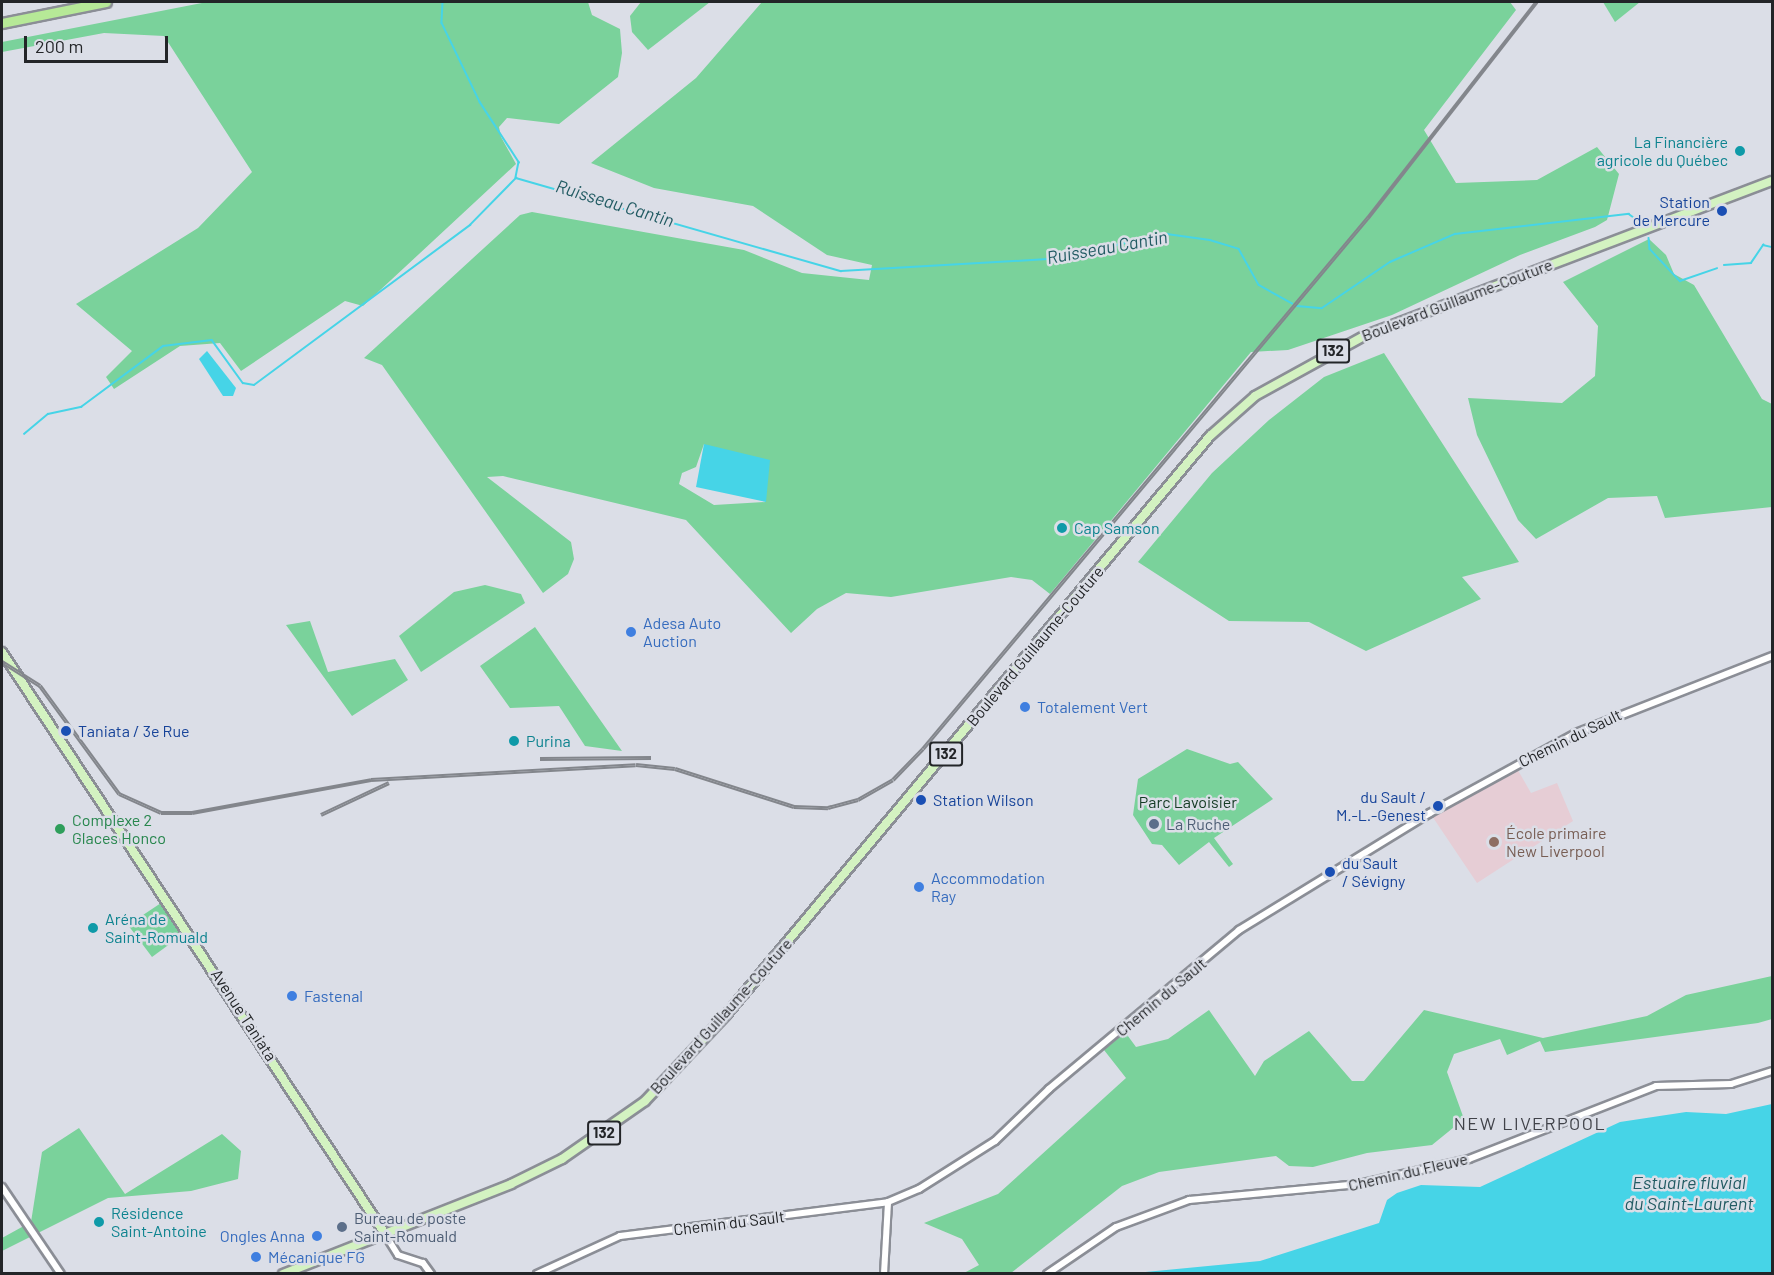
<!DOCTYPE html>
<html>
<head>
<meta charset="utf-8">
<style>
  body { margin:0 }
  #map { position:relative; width:1774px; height:1275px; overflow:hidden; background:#dbdee7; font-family:Barlow,sans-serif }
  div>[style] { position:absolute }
  .education>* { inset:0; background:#e6cdd5 }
  .green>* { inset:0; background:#7ad29b }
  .water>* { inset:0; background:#46d4e7 }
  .stream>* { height:1.5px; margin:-0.75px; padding:0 0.75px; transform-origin:0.75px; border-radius:0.75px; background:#46d4e7 }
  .roads { filter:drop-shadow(2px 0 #8b8e96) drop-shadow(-2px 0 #8b8e96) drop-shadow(0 2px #8b8e96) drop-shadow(0 -2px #8b8e96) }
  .minor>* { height:6px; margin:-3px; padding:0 3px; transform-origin:3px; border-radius:3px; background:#fff }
  .major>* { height:8px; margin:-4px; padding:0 4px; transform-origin:4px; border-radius:4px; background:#d3f2c1 }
  .highway>* { height:9px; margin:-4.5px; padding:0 4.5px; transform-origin:4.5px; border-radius:4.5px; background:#b6e997 }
  .rail>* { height:4px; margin-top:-2px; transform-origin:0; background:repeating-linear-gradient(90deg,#dbdee7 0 4.5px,#83868c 0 9px); box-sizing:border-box; border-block:2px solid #83868c }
  .dots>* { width:16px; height:16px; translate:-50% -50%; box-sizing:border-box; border:3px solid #dbdee7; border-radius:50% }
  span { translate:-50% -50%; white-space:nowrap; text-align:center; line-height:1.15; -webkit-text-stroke:5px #dbdee7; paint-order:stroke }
  .shield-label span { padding:2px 4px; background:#dbdee7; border:2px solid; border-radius:4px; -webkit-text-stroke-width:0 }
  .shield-label { font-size:15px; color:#232528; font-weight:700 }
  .culture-label { font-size:16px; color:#0d838f }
  .right { translate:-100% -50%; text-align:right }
  .left { translate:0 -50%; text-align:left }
  .transit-label { font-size:16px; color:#164399 }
  .street-label { font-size:16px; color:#232528 }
  .shop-label { font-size:16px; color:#366cbe }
  .park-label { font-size:16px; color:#143b24 }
  .leisure-label { font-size:16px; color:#27864d }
  .service-label { font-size:16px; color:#4e5e75 }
  .education-label { font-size:16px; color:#785e54 }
  .water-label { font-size:18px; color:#225b63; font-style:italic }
  .neighbourhood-label { font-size:18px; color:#404249; letter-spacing:1.5px }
  .frame { position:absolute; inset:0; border:3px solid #232528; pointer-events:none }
  .scale { position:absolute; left:24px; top:36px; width:144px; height:27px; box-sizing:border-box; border:3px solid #232528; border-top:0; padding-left:8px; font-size:18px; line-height:21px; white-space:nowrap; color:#232528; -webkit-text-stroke:4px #dbdee7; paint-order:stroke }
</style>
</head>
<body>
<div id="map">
  <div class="education">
    <i style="clip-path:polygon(1515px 765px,1531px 793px,1557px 783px,1573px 821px,1477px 883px,1430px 813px)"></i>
  </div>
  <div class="green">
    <i style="clip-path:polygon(207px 2px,588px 2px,592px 15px,620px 29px,622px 53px,618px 77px,559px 124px,507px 118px,499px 127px,501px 137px,516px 164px,363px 306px,345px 301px,241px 371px,220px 343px,180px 346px,114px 389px,106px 377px,132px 351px,76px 304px,198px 228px,252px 172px,164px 36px,104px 33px,2px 52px,2px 42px)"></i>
    <i style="clip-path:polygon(641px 2px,710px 2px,648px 50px,632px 32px,630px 16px)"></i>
    <i style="clip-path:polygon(evenodd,762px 2px,1510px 2px,1516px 10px,1424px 130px,1456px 183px,1537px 180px,1597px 147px,1619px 174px,1607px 220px,1595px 227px,1520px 255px,1392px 315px,1288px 350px,1251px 352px,1050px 594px,1032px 580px,1011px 577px,891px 597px,846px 593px,817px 609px,791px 633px,686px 520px,503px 476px,487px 477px,571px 542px,574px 559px,568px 574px,543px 593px,382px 365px,364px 358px,520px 215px,532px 212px,744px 250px,802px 273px,869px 280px,872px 265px,827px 255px,753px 206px,654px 188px,591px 163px,696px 78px,762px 2px,704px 444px,766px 502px,714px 505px,679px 484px,682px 473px,696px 467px,704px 444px)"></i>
    <i style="clip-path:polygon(1603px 2px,1640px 2px,1615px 22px)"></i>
    <i style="clip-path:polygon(1649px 239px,1666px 255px,1674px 274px,1694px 285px,1762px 399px,1772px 404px,1772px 507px,1665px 518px,1657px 496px,1608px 498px,1536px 539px,1518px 520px,1477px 435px,1468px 398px,1562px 403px,1595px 376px,1598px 326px,1563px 282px)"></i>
    <i style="clip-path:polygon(1384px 353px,1519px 562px,1462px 577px,1481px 599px,1366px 651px,1309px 622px,1229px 621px,1138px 562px,1212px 473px,1269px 420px,1324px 377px)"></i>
    <i style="clip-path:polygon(485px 585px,521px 594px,525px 603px,421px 672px,399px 636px,454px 592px)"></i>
    <i style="clip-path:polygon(310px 621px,328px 672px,395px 659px,408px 680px,352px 716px,286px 625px)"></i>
    <i style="clip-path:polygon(535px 627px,622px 751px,585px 746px,559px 706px,510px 708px,480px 666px)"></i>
    <i style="clip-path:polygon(1187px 749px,1230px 764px,1238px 762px,1273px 799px,1214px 838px,1233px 864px,1229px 867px,1209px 842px,1179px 865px,1162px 845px,1152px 844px,1133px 815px,1138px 779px)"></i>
    <i style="clip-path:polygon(161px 903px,182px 935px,152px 957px,128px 925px)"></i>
    <i style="clip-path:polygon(1772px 976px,1772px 1019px,1758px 1023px,1545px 1052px,1540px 1041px,1507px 1055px,1500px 1039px,1454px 1054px,1447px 1072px,1464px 1119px,1432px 1145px,1367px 1153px,1313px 1167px,1289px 1166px,1276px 1156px,1159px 1172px,1122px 1186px,1011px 1273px,964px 1273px,979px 1265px,962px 1239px,924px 1223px,998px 1194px,1126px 1078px,1104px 1050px,1125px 1032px,1136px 1047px,1168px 1039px,1209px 1010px,1255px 1076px,1264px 1061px,1309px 1031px,1352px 1081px,1364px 1081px,1424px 1010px,1543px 1038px,1647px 1016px,1686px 995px)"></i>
    <i style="clip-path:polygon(79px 1128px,125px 1194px,222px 1134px,241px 1151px,238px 1179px,191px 1191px,108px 1198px,2px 1251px,2px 1238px,31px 1222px,42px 1152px)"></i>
  </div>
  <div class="water">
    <i style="clip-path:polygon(207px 351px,236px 388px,233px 396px,223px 396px,199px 359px)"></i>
    <i style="clip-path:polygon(704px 444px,770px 460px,766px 502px,696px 487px)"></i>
    <i style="clip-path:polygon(1772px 1104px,1772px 1273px,1135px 1273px,1260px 1261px,1379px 1223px,1387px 1200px,1397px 1193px,1421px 1185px,1480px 1187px,1620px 1122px,1686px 1112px,1726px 1114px)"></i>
  </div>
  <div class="stream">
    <i style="left:443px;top:2px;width:21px;rotate:93deg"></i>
    <i style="left:442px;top:23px;width:88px;rotate:64.3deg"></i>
    <i style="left:480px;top:102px;width:72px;rotate:57deg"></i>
    <i style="left:519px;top:162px;width:16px;rotate:101deg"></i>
    <i style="left:1649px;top:238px;width:11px;rotate:85deg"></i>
    <i style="left:1650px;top:249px;width:44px;rotate:46.8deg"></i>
    <i style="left:1680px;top:281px;width:39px;rotate:-19deg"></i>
    <i style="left:1724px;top:265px;width:27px;rotate:-4deg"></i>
    <i style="left:1751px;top:263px;width:22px;rotate:-56deg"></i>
    <i style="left:1763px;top:245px;width:9px;rotate:13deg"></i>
    <i style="left:1297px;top:306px;width:25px;rotate:5deg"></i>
    <i style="left:1322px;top:308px;width:82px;rotate:-34.1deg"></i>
    <i style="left:1390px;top:262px;width:71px;rotate:-23.3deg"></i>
    <i style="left:1455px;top:234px;width:175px;rotate:-6.6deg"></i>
    <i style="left:1629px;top:214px;width:19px;rotate:36deg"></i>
    <i style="left:24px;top:434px;width:31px;rotate:-40deg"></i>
    <i style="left:48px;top:414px;width:34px;rotate:-12deg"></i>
    <i style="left:81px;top:407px;width:102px;rotate:-36.6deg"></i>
    <i style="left:163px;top:346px;width:49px;rotate:-7deg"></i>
    <i style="left:212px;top:340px;width:53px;rotate:54.2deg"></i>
    <i style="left:243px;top:383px;width:11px;rotate:10deg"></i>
    <i style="left:254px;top:385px;width:269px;rotate:-36.5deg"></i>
    <i style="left:470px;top:225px;width:66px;rotate:-45.6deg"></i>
    <i style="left:516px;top:178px;width:338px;rotate:16deg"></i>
    <i style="left:841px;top:271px;width:211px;rotate:-3.3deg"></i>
    <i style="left:1052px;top:259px;width:118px;rotate:-12.3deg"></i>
    <i style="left:1167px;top:234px;width:43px;rotate:7.9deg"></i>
    <i style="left:1210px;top:240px;width:30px;rotate:17deg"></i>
    <i style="left:1239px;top:249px;width:41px;rotate:60.9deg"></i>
    <i style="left:1259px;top:285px;width:38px;rotate:29deg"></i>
  </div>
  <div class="roads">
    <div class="minor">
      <i style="left:2px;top:1187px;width:105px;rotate:55.9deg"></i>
      <i style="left:383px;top:1231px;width:28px;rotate:58deg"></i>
      <i style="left:398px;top:1255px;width:26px;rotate:18deg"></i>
      <i style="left:423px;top:1263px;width:14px;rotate:54deg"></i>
      <i style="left:537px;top:1274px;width:91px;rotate:-24.6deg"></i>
      <i style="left:620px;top:1236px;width:270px;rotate:-7.2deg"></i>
      <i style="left:888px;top:1202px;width:34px;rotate:-23deg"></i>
      <i style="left:919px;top:1189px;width:90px;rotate:-32.3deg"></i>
      <i style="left:995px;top:1141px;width:75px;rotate:-43.9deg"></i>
      <i style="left:1049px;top:1089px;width:248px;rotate:-39.9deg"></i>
      <i style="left:1239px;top:930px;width:224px;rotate:-31.5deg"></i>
      <i style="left:1430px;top:813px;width:166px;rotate:-28.7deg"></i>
      <i style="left:1576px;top:733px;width:211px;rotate:-21.4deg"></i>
      <i style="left:884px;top:1274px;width:72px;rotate:-86.8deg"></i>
      <i style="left:1047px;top:1274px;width:83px;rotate:-34.3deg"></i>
      <i style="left:1116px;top:1227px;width:78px;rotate:-20.3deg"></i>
      <i style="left:1189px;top:1200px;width:171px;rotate:-5.4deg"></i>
      <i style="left:1359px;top:1184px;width:113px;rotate:-12.8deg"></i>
      <i style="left:1469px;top:1159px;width:201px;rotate:-21.3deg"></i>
      <i style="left:1656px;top:1086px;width:75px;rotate:-1.5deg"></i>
      <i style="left:1731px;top:1084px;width:43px;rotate:-17.6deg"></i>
    </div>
    <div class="major">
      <i style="left:2px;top:652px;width:693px;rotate:56.65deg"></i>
      <i style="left:283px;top:1274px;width:245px;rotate:-21.5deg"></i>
      <i style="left:511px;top:1184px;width:57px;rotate:-26.1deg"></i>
      <i style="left:562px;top:1159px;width:101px;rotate:-34.9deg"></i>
      <i style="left:645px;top:1101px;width:118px;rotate:-46.7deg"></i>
      <i style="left:726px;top:1015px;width:755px;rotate:-50.11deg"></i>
      <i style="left:1210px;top:436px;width:60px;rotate:-41.6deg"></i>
      <i style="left:1255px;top:396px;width:127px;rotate:-28.8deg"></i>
      <i style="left:1366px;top:335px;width:434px;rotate:-20.8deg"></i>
    </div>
    <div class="highway">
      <i style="left:2px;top:23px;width:106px;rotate:-11.4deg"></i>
    </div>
  </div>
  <div class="rail">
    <i style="left:2px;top:662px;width:45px;rotate:32.3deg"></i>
    <i style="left:40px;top:686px;width:134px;rotate:53.8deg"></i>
    <i style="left:119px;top:794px;width:46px;rotate:24.3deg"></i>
    <i style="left:161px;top:813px;width:31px"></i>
    <i style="left:192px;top:813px;width:182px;rotate:-10.4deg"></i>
    <i style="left:371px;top:780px;width:265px;rotate:-3.2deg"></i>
    <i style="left:636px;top:765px;width:39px;rotate:6deg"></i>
    <i style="left:675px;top:769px;width:125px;rotate:17.7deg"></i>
    <i style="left:794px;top:807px;width:34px;rotate:2deg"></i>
    <i style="left:828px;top:808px;width:31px;rotate:-15deg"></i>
    <i style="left:858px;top:800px;width:40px;rotate:-29.7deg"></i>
    <i style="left:893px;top:780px;width:43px;rotate:-45.9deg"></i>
    <i style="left:923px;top:749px;width:693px;rotate:-50.04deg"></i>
    <i style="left:1368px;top:218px;width:274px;rotate:-52deg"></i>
    <i style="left:540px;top:759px;width:111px;rotate:-0.5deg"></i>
    <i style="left:321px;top:815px;width:75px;rotate:-25.2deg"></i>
  </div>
  <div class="dots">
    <i style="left:1740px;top:151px;background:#0f9aa8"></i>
    <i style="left:1722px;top:211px;background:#1a4fb4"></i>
    <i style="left:1062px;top:528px;background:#0f9aa8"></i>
    <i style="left:631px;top:632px;background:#3f7fe0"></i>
    <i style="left:1025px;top:707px;background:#3f7fe0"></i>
    <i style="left:66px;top:731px;background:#1a4fb4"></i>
    <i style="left:514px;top:741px;background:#0f9aa8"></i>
    <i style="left:921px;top:800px;background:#1a4fb4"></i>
    <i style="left:1438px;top:806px;background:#1a4fb4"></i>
    <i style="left:1154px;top:824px;background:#5c6f8a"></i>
    <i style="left:60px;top:829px;background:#2e9e5b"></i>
    <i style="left:1494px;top:842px;background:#8d6e63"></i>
    <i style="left:1330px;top:872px;background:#1a4fb4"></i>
    <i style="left:919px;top:887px;background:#3f7fe0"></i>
    <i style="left:93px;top:928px;background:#0f9aa8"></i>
    <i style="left:292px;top:996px;background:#3f7fe0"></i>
    <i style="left:99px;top:1222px;background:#0f9aa8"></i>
    <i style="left:342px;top:1227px;background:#5c6f8a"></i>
    <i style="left:317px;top:1236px;background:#3f7fe0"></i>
    <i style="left:256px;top:1257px;background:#3f7fe0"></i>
  </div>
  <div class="shield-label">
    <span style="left:1333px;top:351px">132</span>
    <span style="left:946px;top:754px">132</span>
    <span style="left:604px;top:1133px">132</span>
  </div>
  <div class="culture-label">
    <span class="right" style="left:1728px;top:151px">La Financière<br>agricole du Québec</span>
    <span class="left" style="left:1074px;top:528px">Cap Samson</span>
    <span class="left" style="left:526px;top:741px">Purina</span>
    <span class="left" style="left:105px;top:928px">Aréna de<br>Saint-Romuald</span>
    <span class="left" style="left:111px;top:1222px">Résidence<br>Saint-Antoine</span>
  </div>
  <div class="transit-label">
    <span class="right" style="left:1710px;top:211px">Station<br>de Mercure</span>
    <span class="left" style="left:78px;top:731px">Taniata / 3e Rue</span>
    <span class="right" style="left:1426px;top:806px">du Sault /<br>M.-L.-Genest</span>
    <span class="left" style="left:933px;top:800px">Station Wilson</span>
    <span class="left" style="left:1342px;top:872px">du Sault<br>/ Sévigny</span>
  </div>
  <div class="street-label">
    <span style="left:1457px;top:300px;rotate:-21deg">Boulevard Guillaume-Couture</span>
    <span style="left:1035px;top:646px;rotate:-50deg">Boulevard Guillaume-Couture</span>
    <span style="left:1570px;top:738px;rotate:-26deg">Chemin du Sault</span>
    <span style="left:1161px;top:997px;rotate:-40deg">Chemin du Sault</span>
    <span style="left:244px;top:1015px;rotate:57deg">Avenue Taniata</span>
    <span style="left:721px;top:1016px;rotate:-48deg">Boulevard Guillaume-Couture</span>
    <span style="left:1408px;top:1172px;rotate:-13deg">Chemin du Fleuve</span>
    <span style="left:729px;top:1223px;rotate:-7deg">Chemin du Sault</span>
  </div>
  <div class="shop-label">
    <span class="left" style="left:643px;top:632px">Adesa Auto<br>Auction</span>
    <span class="left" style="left:1037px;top:707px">Totalement Vert</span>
    <span class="left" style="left:931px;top:887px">Accommodation<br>Ray</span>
    <span class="left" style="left:304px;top:996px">Fastenal</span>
    <span class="right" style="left:305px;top:1236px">Ongles Anna</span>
    <span class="left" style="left:268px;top:1257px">Mécanique FG</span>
  </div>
  <div class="park-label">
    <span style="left:1188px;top:802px">Parc Lavoisier</span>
  </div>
  <div class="leisure-label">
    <span class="left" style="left:72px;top:829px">Complexe 2<br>Glaces Honco</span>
  </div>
  <div class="service-label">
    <span class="left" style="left:1166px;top:824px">La Ruche</span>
    <span class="left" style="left:354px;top:1227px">Bureau de poste<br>Saint-Romuald</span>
  </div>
  <div class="education-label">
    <span class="left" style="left:1506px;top:842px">École primaire<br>New Liverpool</span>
  </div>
  <div class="water-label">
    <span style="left:615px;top:203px;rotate:17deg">Ruisseau Cantin</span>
    <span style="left:1107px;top:247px;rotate:-10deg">Ruisseau Cantin</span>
    <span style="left:1689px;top:1193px">Estuaire fluvial<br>du Saint-Laurent</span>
  </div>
  <div class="neighbourhood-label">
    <span style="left:1530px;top:1123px">NEW LIVERPOOL</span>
  </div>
  <div class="frame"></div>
  <div class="scale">200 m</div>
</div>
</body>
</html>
